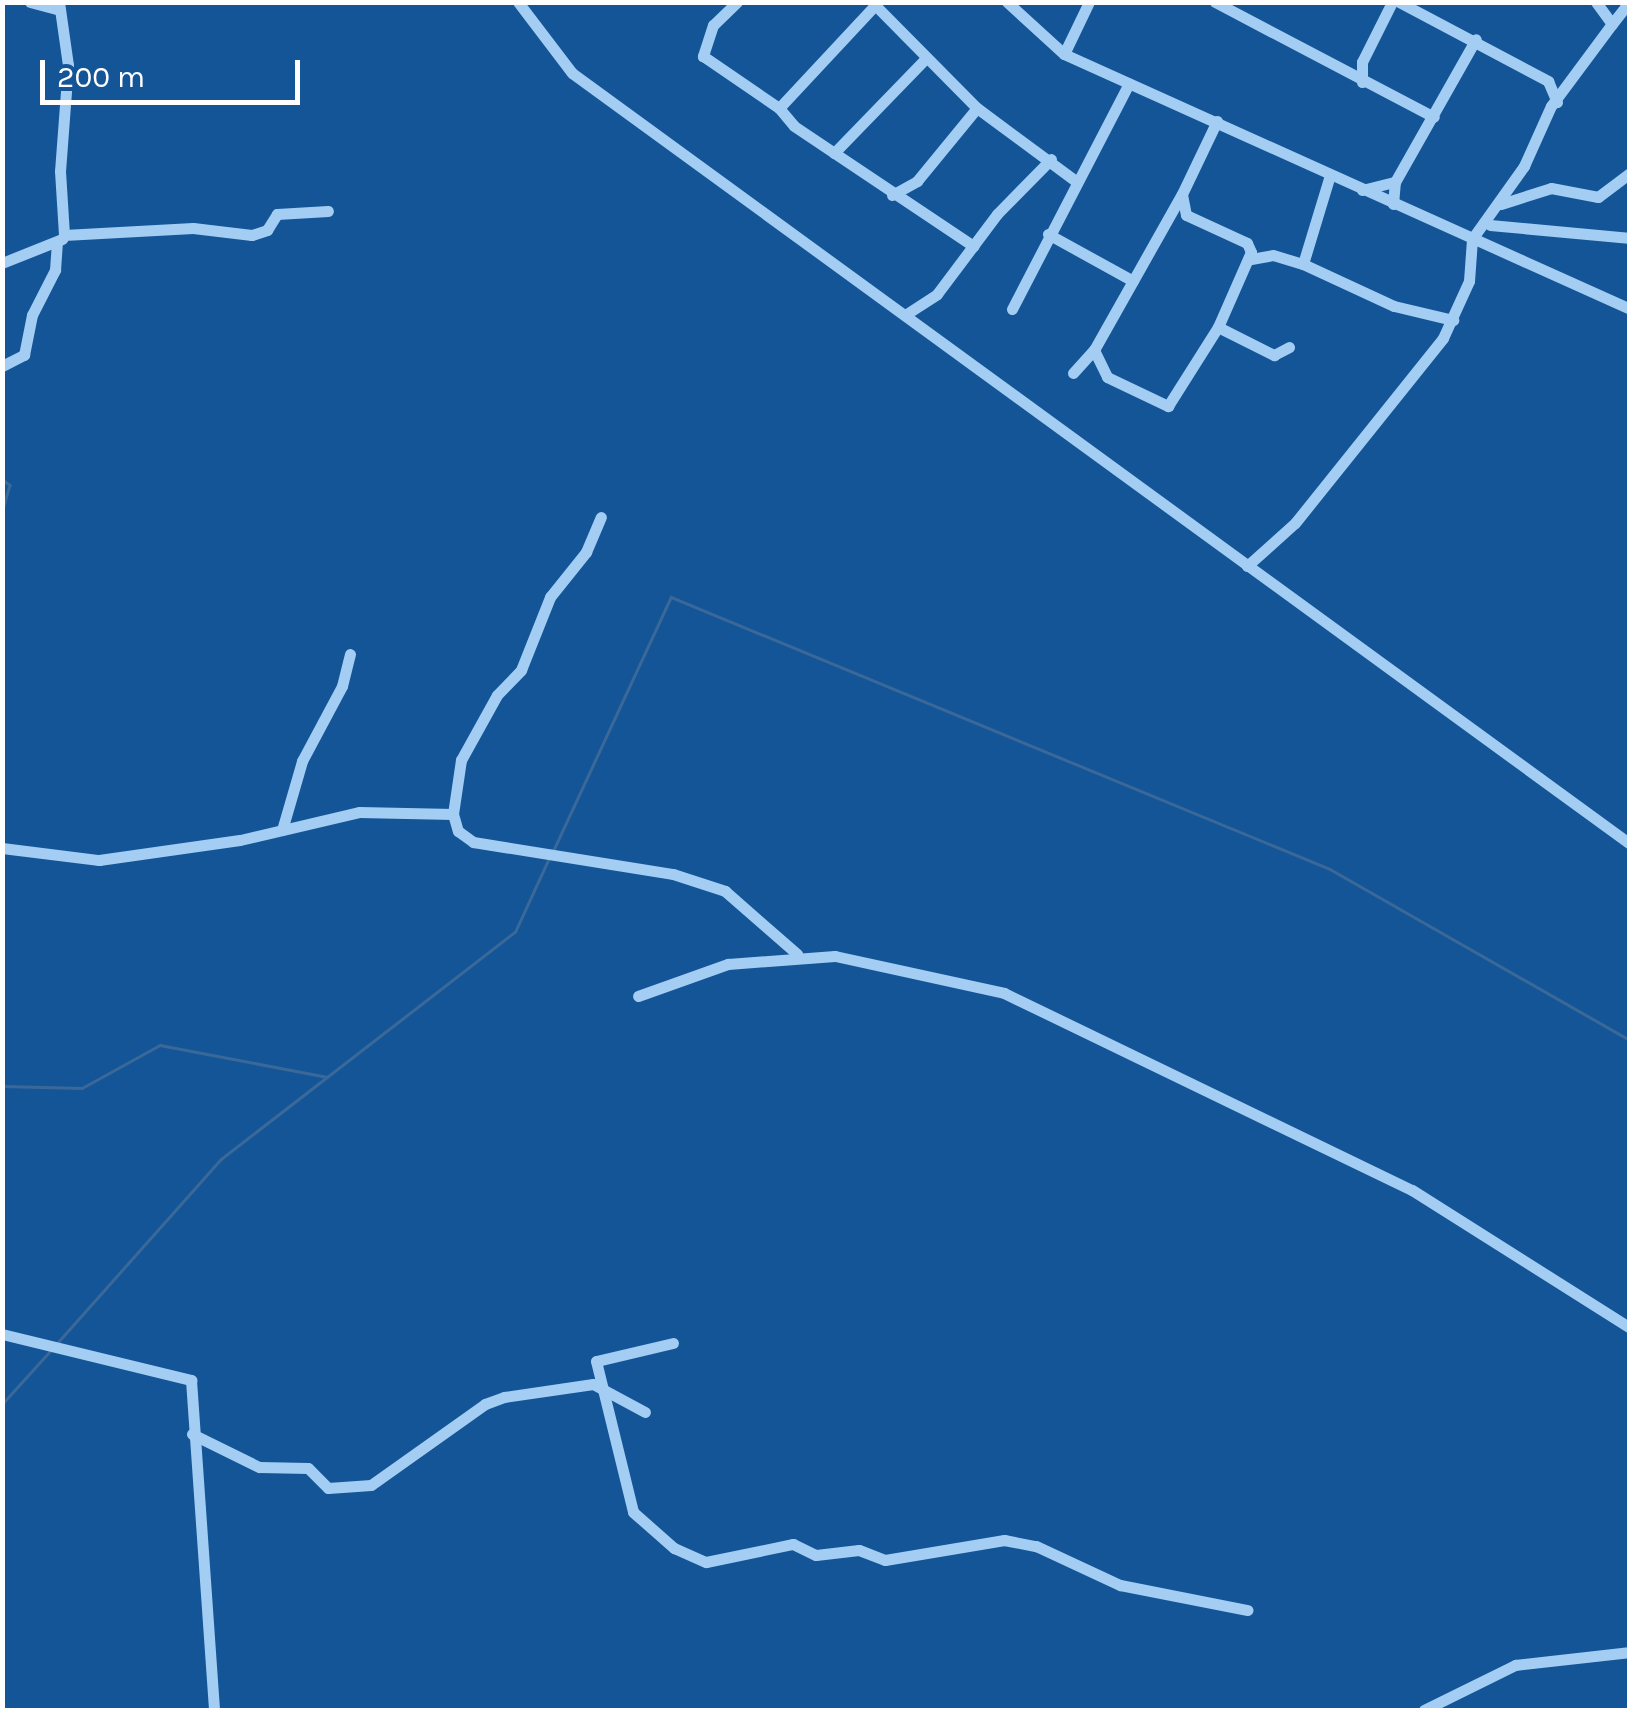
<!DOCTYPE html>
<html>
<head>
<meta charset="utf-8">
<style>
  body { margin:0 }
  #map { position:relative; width:1632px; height:1713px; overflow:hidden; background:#135597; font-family:Karla,sans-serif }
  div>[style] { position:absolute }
  .stream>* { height:2.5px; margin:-1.25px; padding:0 1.25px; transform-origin:1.25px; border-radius:1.25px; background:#3a6999 }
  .minor>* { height:11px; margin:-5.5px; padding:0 5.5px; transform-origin:5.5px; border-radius:5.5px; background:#a4cdf3 }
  span { translate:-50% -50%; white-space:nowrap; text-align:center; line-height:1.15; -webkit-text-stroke:8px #135597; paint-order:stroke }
  .frame { position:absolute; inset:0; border:5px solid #fff; pointer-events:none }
  .scale { position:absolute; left:40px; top:60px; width:260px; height:45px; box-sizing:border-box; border:5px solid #fff; border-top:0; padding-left:12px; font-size:30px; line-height:35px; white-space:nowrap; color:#fff; -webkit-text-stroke:8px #135597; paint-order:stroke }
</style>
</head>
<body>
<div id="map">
  <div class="stream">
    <i style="left:2px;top:479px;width:10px;rotate:37deg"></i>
    <i style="left:10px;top:485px;width:29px;rotate:106deg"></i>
    <i style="left:553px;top:851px;width:280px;rotate:-65.1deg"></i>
    <i style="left:671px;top:597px;width:713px;rotate:22.43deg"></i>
    <i style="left:1330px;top:869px;width:345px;rotate:29.7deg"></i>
    <i style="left:2px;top:1086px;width:80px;rotate:1.4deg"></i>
    <i style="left:82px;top:1088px;width:89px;rotate:-28.9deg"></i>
    <i style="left:160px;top:1045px;width:170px;rotate:10.8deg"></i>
    <i style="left:58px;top:1342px;width:245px;rotate:-48.3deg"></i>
    <i style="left:221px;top:1159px;width:371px;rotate:-37.7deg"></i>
    <i style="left:515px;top:932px;width:81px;rotate:-65.3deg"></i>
    <i style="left:2px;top:1404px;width:72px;rotate:-47.8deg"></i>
  </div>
  <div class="minor">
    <i style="left:30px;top:2px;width:31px;rotate:15deg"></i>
    <i style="left:59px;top:2px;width:64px;rotate:81.9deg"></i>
    <i style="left:68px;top:65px;width:106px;rotate:94.3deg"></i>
    <i style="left:60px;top:171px;width:64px;rotate:86.4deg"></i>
    <i style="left:64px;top:235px;width:129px;rotate:-3.1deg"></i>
    <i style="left:193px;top:228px;width:59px;rotate:6.8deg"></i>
    <i style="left:252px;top:235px;width:16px;rotate:-18deg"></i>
    <i style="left:267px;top:230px;width:19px;rotate:-58deg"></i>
    <i style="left:277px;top:214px;width:51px;rotate:-3.4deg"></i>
    <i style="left:518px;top:2px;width:89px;rotate:52.7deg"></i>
    <i style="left:572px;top:73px;width:1309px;rotate:36.08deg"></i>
    <i style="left:737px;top:2px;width:33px;rotate:136deg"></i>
    <i style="left:713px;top:25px;width:33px;rotate:108deg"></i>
    <i style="left:703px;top:56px;width:92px;rotate:34.4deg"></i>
    <i style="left:878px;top:2px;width:145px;rotate:133deg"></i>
    <i style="left:779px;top:108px;width:23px;rotate:50deg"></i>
    <i style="left:794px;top:126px;width:216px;rotate:33.8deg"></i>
    <i style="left:1007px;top:2px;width:77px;rotate:42.4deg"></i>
    <i style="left:1064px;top:54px;width:621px;rotate:24.25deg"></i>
    <i style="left:1215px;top:2px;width:247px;rotate:27.7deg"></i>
    <i style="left:1399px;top:2px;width:169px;rotate:27.9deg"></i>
    <i style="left:1548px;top:81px;width:23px;rotate:67deg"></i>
    <i style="left:875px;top:5px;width:145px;rotate:45.3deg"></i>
    <i style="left:977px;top:108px;width:124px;rotate:36.5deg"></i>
    <i style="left:1612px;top:24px;width:28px;rotate:-52deg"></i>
    <i style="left:1064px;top:54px;width:58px;rotate:-64.3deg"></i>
    <i style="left:1362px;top:82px;width:20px;rotate:-90deg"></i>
    <i style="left:1362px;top:62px;width:67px;rotate:-63.4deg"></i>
    <i style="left:834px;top:153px;width:132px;rotate:-45.9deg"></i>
    <i style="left:1330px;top:175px;width:93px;rotate:106.9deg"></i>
    <i style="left:1303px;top:264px;width:100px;rotate:24.8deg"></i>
    <i style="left:1394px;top:306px;width:61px;rotate:13.3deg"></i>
    <i style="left:1362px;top:190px;width:34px;rotate:-14deg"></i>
    <i style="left:892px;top:195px;width:29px;rotate:-29deg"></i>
    <i style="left:917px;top:181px;width:94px;rotate:-50.6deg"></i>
    <i style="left:1393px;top:204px;width:22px;rotate:-85deg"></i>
    <i style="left:1395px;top:182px;width:164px;rotate:-60.5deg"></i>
    <i style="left:1501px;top:204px;width:52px;rotate:-17.7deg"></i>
    <i style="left:1551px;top:188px;width:48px;rotate:10.8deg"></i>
    <i style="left:1598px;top:197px;width:40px;rotate:-37deg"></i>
    <i style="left:1490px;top:225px;width:141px;rotate:5.3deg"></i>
    <i style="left:1048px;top:234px;width:97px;rotate:28.9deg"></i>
    <i style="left:1251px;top:259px;width:22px;rotate:-10deg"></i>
    <i style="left:1273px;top:255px;width:31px;rotate:17deg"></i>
    <i style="left:2px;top:263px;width:65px;rotate:-21.8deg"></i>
    <i style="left:1012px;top:309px;width:254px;rotate:-62.6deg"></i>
    <i style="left:905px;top:315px;width:38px;rotate:-33deg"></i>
    <i style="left:937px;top:294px;width:100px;rotate:-53.1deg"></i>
    <i style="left:997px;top:214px;width:77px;rotate:-45.5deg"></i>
    <i style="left:1218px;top:327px;width:63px;rotate:26.6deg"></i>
    <i style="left:1274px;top:355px;width:17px;rotate:-28deg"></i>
    <i style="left:1094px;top:350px;width:30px;rotate:64deg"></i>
    <i style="left:1107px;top:377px;width:68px;rotate:25.4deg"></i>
    <i style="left:1168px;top:406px;width:93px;rotate:-57.7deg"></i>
    <i style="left:1218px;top:327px;width:82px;rotate:-66.3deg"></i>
    <i style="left:1251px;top:252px;width:10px;rotate:-114deg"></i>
    <i style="left:1247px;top:243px;width:67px;rotate:-155.3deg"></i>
    <i style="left:1186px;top:215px;width:21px;rotate:-101deg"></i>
    <i style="left:1182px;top:194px;width:81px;rotate:-64.4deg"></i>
    <i style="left:2px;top:366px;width:25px;rotate:-27deg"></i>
    <i style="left:24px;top:355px;width:41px;rotate:-78.7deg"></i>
    <i style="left:32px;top:315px;width:51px;rotate:-62.9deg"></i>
    <i style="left:55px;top:270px;width:26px;rotate:-86deg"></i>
    <i style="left:1073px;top:373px;width:31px;rotate:-48deg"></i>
    <i style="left:1094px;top:350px;width:179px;rotate:-60.6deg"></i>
    <i style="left:1247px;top:566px;width:64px;rotate:-41.9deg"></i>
    <i style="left:1295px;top:523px;width:237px;rotate:-51.3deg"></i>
    <i style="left:1443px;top:338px;width:63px;rotate:-65.5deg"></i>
    <i style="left:1469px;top:281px;width:42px;rotate:-85.9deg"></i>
    <i style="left:1472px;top:239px;width:90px;rotate:-54.5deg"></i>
    <i style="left:1524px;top:166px;width:66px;rotate:-65.8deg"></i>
    <i style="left:1551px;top:106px;width:102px;rotate:-53.4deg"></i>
    <i style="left:1612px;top:24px;width:27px;rotate:-126deg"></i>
    <i style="left:453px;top:814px;width:18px;rotate:74deg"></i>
    <i style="left:458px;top:831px;width:19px;rotate:36deg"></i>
    <i style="left:473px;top:842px;width:203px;rotate:9.1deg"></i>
    <i style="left:673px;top:874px;width:55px;rotate:18.1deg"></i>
    <i style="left:725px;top:891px;width:96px;rotate:41.2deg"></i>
    <i style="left:282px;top:830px;width:72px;rotate:-73.8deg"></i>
    <i style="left:302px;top:761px;width:85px;rotate:-61.9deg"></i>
    <i style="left:342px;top:686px;width:33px;rotate:-76deg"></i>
    <i style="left:2px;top:848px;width:98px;rotate:7.1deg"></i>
    <i style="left:99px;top:860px;width:142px;rotate:-8.1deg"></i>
    <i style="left:240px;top:840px;width:122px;rotate:-13.2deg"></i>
    <i style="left:359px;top:812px;width:94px;rotate:1.2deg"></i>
    <i style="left:453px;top:814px;width:55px;rotate:-81.6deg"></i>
    <i style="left:461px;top:760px;width:74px;rotate:-61deg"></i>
    <i style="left:497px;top:695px;width:35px;rotate:-46deg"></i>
    <i style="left:521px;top:670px;width:79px;rotate:-68.3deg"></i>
    <i style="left:550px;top:597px;width:58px;rotate:-51.3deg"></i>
    <i style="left:586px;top:552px;width:38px;rotate:-67deg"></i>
    <i style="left:638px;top:996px;width:96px;rotate:-19.6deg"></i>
    <i style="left:728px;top:964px;width:107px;rotate:-4.3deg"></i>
    <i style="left:835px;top:956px;width:173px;rotate:12.3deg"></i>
    <i style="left:1004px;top:993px;width:453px;rotate:25.8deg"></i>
    <i style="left:1412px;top:1190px;width:258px;rotate:32.3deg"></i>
    <i style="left:2px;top:1334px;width:195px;rotate:13.7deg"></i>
    <i style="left:191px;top:1380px;width:331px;rotate:86deg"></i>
    <i style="left:673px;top:1343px;width:79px;rotate:166.8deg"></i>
    <i style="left:596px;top:1361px;width:155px;rotate:76.2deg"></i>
    <i style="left:633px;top:1512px;width:55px;rotate:41.3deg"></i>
    <i style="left:674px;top:1548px;width:35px;rotate:24deg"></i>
    <i style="left:706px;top:1562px;width:89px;rotate:-11.7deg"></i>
    <i style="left:793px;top:1544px;width:25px;rotate:26deg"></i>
    <i style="left:816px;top:1555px;width:43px;rotate:-6.6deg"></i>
    <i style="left:859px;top:1550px;width:28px;rotate:21deg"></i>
    <i style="left:885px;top:1560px;width:121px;rotate:-9.5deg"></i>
    <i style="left:1004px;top:1540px;width:33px;rotate:11deg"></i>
    <i style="left:1036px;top:1546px;width:93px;rotate:24.9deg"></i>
    <i style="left:1120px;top:1585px;width:130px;rotate:11.1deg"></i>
    <i style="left:192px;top:1434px;width:75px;rotate:26.2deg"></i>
    <i style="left:259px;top:1467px;width:49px;rotate:1.2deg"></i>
    <i style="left:308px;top:1468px;width:28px;rotate:45deg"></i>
    <i style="left:328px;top:1488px;width:43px;rotate:-4deg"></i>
    <i style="left:371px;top:1485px;width:140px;rotate:-35.4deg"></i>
    <i style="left:485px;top:1404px;width:20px;rotate:-20deg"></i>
    <i style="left:504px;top:1397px;width:90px;rotate:-8.3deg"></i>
    <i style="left:593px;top:1384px;width:59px;rotate:28.3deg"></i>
    <i style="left:1424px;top:1710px;width:102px;rotate:-26.3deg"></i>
    <i style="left:1515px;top:1665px;width:116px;rotate:-6.4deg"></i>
  </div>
  <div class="frame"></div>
  <div class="scale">200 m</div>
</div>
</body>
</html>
